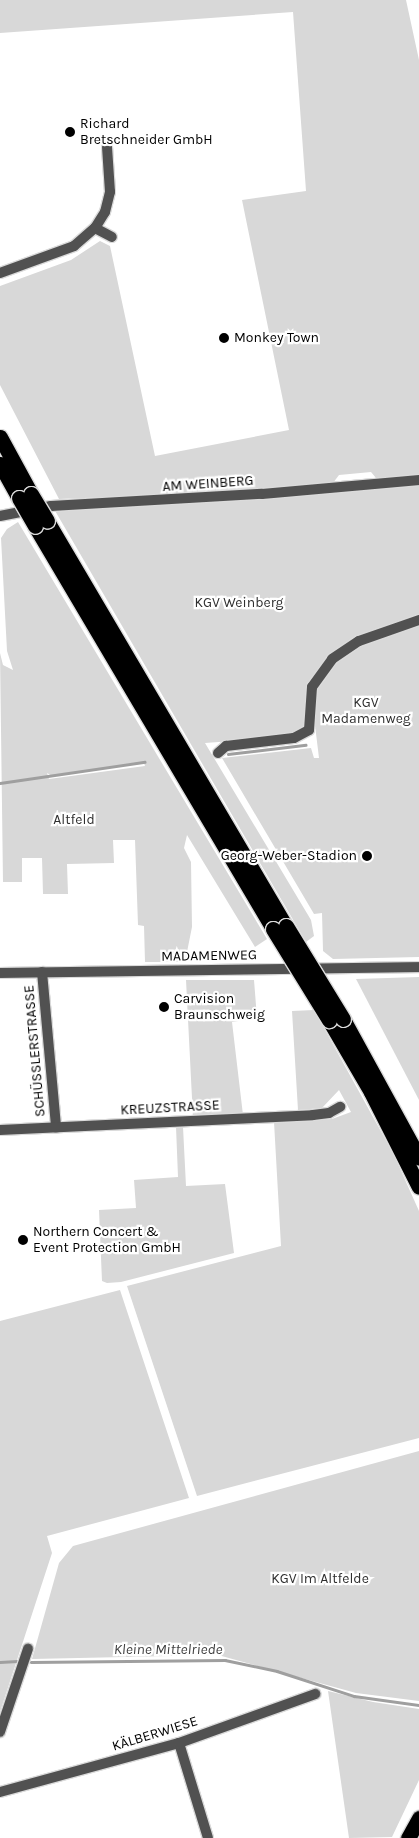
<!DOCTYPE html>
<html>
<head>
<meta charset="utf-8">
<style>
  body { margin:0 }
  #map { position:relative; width:419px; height:1838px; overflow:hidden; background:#fff; font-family:Karla,sans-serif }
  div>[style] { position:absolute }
  .green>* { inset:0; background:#d8d8d8 }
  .stream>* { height:2.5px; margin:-1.25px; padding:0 1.25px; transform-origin:1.25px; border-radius:1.25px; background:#9f9f9f }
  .roads { filter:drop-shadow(1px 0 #dbdbdb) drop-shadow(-1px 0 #dbdbdb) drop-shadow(0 1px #dbdbdb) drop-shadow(0 -1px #dbdbdb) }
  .street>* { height:10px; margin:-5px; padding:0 5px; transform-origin:5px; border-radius:5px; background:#515151 }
  .highway>* { height:15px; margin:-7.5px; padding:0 7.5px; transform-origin:7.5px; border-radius:7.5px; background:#000 }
  .bridges { filter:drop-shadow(1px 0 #dbdbdb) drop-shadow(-1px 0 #dbdbdb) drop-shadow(0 1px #dbdbdb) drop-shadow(0 -1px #dbdbdb) }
  .highway-bridge>* { height:15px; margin:-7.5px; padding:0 7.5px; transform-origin:7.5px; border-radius:7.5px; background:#000 }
  .dots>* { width:14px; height:14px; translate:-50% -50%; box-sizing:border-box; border:2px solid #fff; border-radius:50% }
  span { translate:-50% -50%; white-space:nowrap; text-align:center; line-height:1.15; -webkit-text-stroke:4.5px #fff; paint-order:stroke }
  .poi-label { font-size:14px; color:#000 }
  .left { translate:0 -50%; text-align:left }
  .right { translate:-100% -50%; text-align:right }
  .street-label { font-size:14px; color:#000 }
  .park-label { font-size:14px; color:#2f2f2f }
  .water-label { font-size:15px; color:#404040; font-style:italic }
</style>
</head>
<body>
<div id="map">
  <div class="green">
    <i style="clip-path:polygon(0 0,406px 0,419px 60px,419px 475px,376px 478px,371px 472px,339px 475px,333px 483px,235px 492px,59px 499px,0 385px,0 286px,71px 260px,100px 241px,110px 246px,155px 456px,289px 430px,242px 200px,306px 191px,293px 12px,0 33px)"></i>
    <i style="clip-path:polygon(419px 484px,419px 615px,355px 639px,328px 657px,305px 694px,307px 729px,287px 737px,205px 743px,311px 920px,314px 936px,306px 942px,54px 509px)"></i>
    <i style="clip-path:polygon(evenodd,18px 522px,267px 939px,255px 947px,187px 835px,184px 848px,191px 862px,192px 927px,185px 962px,145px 962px,144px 926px,138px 925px,135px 840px,113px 840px,114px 863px,67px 864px,68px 894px,43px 894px,42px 858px,22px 858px,22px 882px,3px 882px,0 653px,3px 665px,13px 670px,7px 651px,1px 538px,7px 529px,18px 522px,144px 763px,145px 766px,49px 779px,47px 773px,52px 776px,144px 763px)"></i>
    <i style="clip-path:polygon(419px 624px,419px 957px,333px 959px,323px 951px,322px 913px,314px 914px,222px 758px,311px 748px,314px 758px,319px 758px,312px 701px,321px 676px,351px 648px)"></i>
    <i style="clip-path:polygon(419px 977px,419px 1100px,356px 979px)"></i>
    <i style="clip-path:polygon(186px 980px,254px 980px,257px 1018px,232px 1022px,243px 1115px,193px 1118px)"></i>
    <i style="clip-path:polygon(314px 1010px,394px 1155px,419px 1211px,419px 1438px,197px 1496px,127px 1286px,281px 1246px,274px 1122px,332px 1119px,351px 1112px,339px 1090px,322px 1108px,298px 1110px,292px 1011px)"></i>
    <i style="clip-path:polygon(176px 1127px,183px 1127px,186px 1186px,225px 1184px,234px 1253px,121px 1282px,107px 1283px,102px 1281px,99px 1210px,136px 1208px,134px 1180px,178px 1177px)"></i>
    <i style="clip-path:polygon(120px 1290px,189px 1498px,47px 1536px,52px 1553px,0 1712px,0 1321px)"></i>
    <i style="clip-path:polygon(419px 1451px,419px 1701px,356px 1693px,218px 1655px,32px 1659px,59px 1563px,73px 1546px)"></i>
    <i style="clip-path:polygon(328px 1691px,373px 1702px,419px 1709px,419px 1780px,392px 1837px,349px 1838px)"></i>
  </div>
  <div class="stream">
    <i style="left:228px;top:754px;width:78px;rotate:-6.7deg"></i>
    <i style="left:0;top:783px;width:146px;rotate:-8.3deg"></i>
    <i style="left:0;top:1662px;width:17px;rotate:-3deg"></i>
    <i style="left:31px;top:1662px;width:194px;rotate:-0.6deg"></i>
    <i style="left:225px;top:1660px;width:53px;rotate:11.9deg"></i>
    <i style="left:277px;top:1671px;width:81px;rotate:18deg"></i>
    <i style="left:354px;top:1696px;width:66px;rotate:7.9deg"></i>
  </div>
  <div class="roads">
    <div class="street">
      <i style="left:95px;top:228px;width:19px;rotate:28deg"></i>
      <i style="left:0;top:273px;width:79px;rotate:-20deg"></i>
      <i style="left:74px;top:246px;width:28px;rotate:-41deg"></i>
      <i style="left:95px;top:228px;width:19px;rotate:-58deg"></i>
      <i style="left:105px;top:212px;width:21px;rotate:-76deg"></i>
      <i style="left:110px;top:192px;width:45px;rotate:-93.8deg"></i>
      <i style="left:0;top:516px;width:52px;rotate:-11.1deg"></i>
      <i style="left:51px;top:506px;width:211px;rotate:-3.3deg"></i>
      <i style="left:262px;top:494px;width:158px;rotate:-5.1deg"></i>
      <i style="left:218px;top:753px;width:11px;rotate:-41deg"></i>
      <i style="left:226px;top:746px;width:68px;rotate:-6.7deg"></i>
      <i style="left:294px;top:738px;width:17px;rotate:-28deg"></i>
      <i style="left:309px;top:730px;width:43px;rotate:-86deg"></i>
      <i style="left:312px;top:687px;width:34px;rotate:-54deg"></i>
      <i style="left:332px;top:659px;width:32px;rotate:-34deg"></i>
      <i style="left:359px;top:641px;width:64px;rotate:-19.3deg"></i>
      <i style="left:42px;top:972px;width:156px;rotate:84.8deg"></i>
      <i style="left:0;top:973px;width:419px;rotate:-0.8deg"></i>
      <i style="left:0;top:1130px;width:313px;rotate:-2.7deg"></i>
      <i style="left:313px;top:1115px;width:16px;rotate:-7deg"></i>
      <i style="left:329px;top:1113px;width:13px;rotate:-29deg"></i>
      <i style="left:0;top:1732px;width:88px;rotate:-71.4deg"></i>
      <i style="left:179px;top:1743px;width:99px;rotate:73deg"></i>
      <i style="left:0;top:1792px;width:186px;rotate:-15.3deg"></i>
      <i style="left:179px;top:1743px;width:145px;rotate:-19.8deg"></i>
    </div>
    <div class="highway">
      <i style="left:0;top:437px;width:65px;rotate:61.5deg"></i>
      <i style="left:0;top:464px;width:39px;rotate:61deg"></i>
      <i style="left:47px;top:521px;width:470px;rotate:59.5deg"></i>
      <i style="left:35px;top:526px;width:468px;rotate:59.4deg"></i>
      <i style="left:343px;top:1019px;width:158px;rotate:61.3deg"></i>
      <i style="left:329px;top:1020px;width:83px;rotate:59.7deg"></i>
      <i style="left:371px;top:1092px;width:106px;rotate:63.2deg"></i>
      <i style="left:408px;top:1838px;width:23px;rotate:-61deg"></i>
    </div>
  </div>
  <div class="bridges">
    <div class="highway-bridge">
      <i style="left:31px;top:494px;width:31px;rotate:59deg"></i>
      <i style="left:19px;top:498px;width:32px;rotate:60deg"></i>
      <i style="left:286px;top:926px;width:109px;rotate:58.5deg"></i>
      <i style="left:273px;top:929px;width:107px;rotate:58.4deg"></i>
    </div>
  </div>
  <div class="dots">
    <i style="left:70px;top:132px;background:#000"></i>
    <i style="left:224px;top:338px;background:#000"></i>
    <i style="left:367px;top:856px;background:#000"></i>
    <i style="left:164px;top:1007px;background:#000"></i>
    <i style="left:23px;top:1240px;background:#000"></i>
  </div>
  <div class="poi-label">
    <span class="left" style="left:80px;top:132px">Richard<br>Bretschneider GmbH</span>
    <span class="left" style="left:234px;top:338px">Monkey Town</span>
    <span class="right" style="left:357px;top:856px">Georg-Weber-Stadion</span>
    <span class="left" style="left:174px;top:1007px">Carvision<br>Braunschweig</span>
    <span class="left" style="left:33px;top:1240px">Northern Concert &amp;<br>Event Protection GmbH</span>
  </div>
  <div class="street-label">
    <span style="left:208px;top:484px;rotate:-4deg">AM WEINBERG</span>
    <span style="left:209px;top:956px;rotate:-1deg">MADAMENWEG</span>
    <span style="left:35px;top:1051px;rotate:-95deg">SCHÜSSLERSTRASSE</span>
    <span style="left:170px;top:1108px;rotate:-3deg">KREUZSTRASSE</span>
    <span style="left:155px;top:1734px;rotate:-17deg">KÄLBERWIESE</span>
  </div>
  <div class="park-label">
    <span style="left:239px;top:603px">KGV Weinberg</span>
    <span style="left:366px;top:711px">KGV<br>Madamenweg</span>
    <span style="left:74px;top:820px">Altfeld</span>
    <span style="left:320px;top:1579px">KGV Im Altfelde</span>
  </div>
  <div class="water-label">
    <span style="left:168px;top:1650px">Kleine Mittelriede</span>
  </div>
</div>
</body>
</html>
